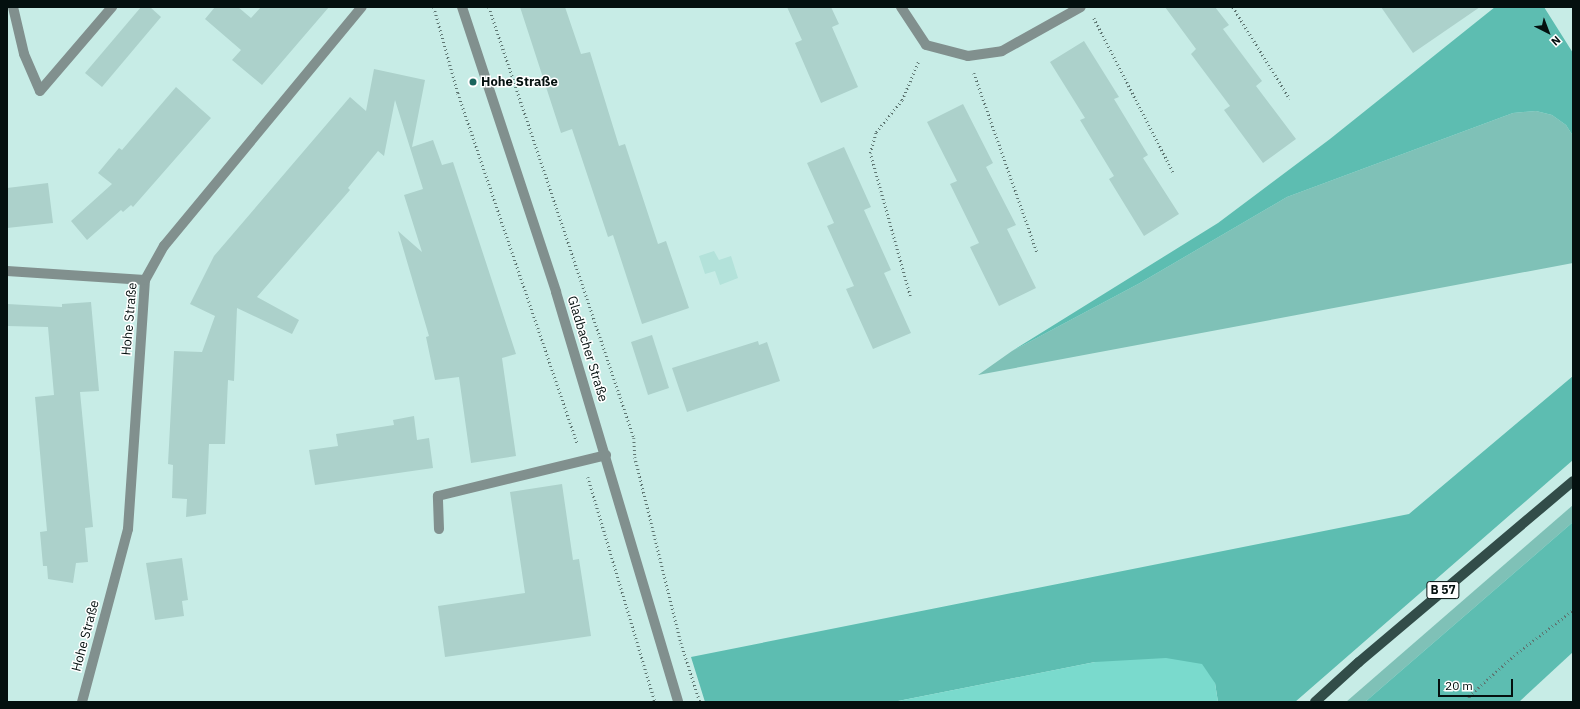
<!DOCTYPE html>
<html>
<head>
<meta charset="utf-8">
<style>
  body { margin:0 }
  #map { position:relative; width:1580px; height:709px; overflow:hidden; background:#c7ece6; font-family:"IBM Plex Sans",sans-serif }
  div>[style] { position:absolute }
  .built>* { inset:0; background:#b3e2da }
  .green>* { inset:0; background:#7fc1b7 }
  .forest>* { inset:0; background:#5dbdb1 }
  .water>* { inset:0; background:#7adacd }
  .building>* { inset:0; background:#acd1cb }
  .path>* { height:2.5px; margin-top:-1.25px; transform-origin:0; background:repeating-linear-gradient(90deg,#5e7672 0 1px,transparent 0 4px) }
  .service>* { height:10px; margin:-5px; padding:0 5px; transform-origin:5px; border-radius:5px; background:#81908e }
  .minor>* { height:10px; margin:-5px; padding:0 5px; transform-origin:5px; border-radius:5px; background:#81908e }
  .tertiary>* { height:10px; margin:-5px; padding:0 5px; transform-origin:5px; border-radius:5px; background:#81908e }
  .primary>* { height:10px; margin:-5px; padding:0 5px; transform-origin:5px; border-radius:5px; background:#324d49 }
  .dots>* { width:11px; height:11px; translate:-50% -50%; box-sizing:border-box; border:2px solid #fff; border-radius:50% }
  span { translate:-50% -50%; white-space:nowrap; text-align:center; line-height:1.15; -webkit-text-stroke:3px #fff; paint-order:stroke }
  .shield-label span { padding:1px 3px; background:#fff; border:1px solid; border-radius:3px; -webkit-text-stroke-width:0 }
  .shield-label { font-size:12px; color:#04100f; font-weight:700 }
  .poi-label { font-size:13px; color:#04100f; font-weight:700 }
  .left { translate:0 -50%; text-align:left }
  .street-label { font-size:13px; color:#04100f }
  .frame { position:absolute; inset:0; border:8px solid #04100f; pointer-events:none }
  .north { position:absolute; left:1528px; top:12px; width:40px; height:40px; -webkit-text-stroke:3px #fff; paint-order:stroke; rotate:138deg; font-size:11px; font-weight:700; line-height:16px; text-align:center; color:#04100f }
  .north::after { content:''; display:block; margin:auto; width:14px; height:18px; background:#04100f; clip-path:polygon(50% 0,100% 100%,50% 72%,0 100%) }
  .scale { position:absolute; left:1438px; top:679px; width:75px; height:18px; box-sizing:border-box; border:2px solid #04100f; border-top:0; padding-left:5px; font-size:12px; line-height:14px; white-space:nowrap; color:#04100f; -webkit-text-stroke:3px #fff; paint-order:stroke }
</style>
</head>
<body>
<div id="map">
  <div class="built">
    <i style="clip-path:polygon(714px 251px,719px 260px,731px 256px,738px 278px,720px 285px,715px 271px,705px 274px,699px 256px)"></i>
  </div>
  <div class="green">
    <i style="clip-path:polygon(1536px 111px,1552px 115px,1566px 125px,1573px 136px,1573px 263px,978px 375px,1012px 351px,1140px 283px,1287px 197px,1513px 113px)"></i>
    <i style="clip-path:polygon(1573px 505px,1573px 522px,1365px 702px,1346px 702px)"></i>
  </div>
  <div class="forest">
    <i style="clip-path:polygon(1495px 7px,1544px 7px,1573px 53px,1573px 136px,1566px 125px,1552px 115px,1536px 111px,1513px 113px,1287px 197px,1140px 283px,1012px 351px,1218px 223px,1330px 139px)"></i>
    <i style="clip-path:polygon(1573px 376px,1573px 460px,1295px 702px,1218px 702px,1215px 683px,1095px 662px,893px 702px,705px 702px,691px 657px,1409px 514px)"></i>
    <i style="clip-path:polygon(1573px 522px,1573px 652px,1519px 702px,1365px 702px)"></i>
  </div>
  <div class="water">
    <i style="clip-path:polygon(1166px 658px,1202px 664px,1215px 683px,1218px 702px,893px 702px,1095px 662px)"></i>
  </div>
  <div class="building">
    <i style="clip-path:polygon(141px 7px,150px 7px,161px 17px,102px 87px,85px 73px)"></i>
    <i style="clip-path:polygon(215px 7px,238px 7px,251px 18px,261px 7px,329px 7px,262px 85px,232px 60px,241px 50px,205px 19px)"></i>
    <i style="clip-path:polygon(520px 7px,565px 7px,581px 54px,590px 52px,619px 146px,625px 144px,658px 244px,666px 241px,689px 308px,642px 324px,613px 235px,608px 237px,572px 129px,561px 133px)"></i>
    <i style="clip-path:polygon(787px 7px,831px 7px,839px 24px,832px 27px,858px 87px,821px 103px,795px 43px,802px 40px)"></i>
    <i style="clip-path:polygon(1165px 7px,1215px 7px,1229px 25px,1223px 29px,1262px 81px,1256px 86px,1296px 139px,1263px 163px,1224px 110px,1230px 106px,1191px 54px,1196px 49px)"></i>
    <i style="clip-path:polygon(1381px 7px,1480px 7px,1413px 53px)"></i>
    <i style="clip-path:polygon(1084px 41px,1119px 97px,1114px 99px,1148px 155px,1143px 158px,1179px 214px,1144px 236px,1109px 179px,1114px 176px,1080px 120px,1085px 118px,1050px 62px)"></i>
    <i style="clip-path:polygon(374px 69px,425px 80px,412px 147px,433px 140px,442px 165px,453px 162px,516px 354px,502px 358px,516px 456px,471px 463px,459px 377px,435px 380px,426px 337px,429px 336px,398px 231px,422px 252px,404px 195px,423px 189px,395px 100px,384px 156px,378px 151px,348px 188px,350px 190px,257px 297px,299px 320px,292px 334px,237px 308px,234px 381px,228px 380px,225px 444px,209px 444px,206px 514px,186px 517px,187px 499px,172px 498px,173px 465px,168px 464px,174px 351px,202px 352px,215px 316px,190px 304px,214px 256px,350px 97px,366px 111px)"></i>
    <i style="clip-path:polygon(176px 87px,211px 118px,133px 207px,131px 205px,123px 212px,121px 210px,87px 240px,71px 221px,112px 184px,98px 173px,119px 148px,122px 150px)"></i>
    <i style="clip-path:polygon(963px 104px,993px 163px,986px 167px,1016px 225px,1007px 229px,1036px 288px,999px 306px,970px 247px,979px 243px,950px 184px,957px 181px,927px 122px)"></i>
    <i style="clip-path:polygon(844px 147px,871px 207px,864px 210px,891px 270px,884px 273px,911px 333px,873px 349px,846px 289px,854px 286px,827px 226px,834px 223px,807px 163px)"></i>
    <i style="clip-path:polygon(48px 183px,53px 223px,7px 228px,7px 188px)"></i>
    <i style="clip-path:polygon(91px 302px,99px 391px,80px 392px,93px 527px,85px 528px,88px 562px,76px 563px,73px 583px,48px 579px,47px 566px,43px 566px,40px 532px,47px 531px,35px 397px,54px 395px,48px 327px,7px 326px,7px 304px,62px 307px,62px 304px)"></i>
    <i style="clip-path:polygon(652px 335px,669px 388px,648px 395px,631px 342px)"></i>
    <i style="clip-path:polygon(758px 341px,759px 345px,767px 342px,780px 381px,687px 412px,672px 368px)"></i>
    <i style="clip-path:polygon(414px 416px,417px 440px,429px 438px,433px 468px,315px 485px,309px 450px,338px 446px,336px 434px,394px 425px,393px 420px)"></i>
    <i style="clip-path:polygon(562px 484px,573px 560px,579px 559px,591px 636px,445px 657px,438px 606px,525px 593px,510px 492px)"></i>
    <i style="clip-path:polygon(182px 558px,188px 600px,182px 601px,184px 616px,155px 620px,146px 563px)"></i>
  </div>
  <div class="path">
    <i style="left:434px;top:7px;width:89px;rotate:74.4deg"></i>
    <i style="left:458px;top:93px;width:370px;rotate:71.2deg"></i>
    <i style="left:489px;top:7px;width:455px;rotate:71.4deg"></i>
    <i style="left:634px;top:438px;width:19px;rotate:87deg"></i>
    <i style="left:635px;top:457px;width:192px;rotate:76.1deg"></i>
    <i style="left:681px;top:643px;width:62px;rotate:72.1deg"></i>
    <i style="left:1233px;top:7px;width:108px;rotate:58.2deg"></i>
    <i style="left:1094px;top:18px;width:173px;rotate:62.8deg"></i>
    <i style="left:974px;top:73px;width:190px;rotate:70.6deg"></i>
    <i style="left:910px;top:296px;width:148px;rotate:-105.6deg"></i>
    <i style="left:870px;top:153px;width:22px;rotate:-74deg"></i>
    <i style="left:876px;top:132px;width:41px;rotate:-50.9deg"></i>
    <i style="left:902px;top:100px;width:43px;rotate:-67deg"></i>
    <i style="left:588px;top:477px;width:235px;rotate:73.4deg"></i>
    <i style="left:1469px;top:702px;width:6px;rotate:-90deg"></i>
    <i style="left:1469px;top:696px;width:64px;rotate:-41.9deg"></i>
    <i style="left:1517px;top:653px;width:71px;rotate:-37.5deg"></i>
  </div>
  <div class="service">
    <i style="left:13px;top:7px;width:48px;rotate:76.8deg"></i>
    <i style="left:24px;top:54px;width:40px;rotate:66.6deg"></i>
    <i style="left:40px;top:91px;width:111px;rotate:-49.4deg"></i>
    <i style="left:439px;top:529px;width:33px;rotate:-92deg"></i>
    <i style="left:438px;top:496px;width:173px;rotate:-13.7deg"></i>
  </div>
  <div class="minor">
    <i style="left:901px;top:7px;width:45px;rotate:56.7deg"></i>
    <i style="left:926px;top:45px;width:43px;rotate:14.7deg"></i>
    <i style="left:968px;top:56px;width:34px;rotate:-8deg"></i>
    <i style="left:1002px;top:51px;width:90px;rotate:-29.1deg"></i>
    <i style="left:7px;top:271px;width:138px;rotate:3.7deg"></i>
    <i style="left:82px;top:702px;width:179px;rotate:-75.1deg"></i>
    <i style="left:128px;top:529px;width:250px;rotate:-86.1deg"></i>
    <i style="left:145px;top:280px;width:39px;rotate:-61deg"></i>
    <i style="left:164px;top:246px;width:310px;rotate:-50.4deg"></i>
  </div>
  <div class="tertiary">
    <i style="left:462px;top:7px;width:300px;rotate:71.7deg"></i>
    <i style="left:556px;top:292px;width:428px;rotate:73.4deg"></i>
  </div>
  <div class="primary">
    <i style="left:1315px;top:702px;width:59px;rotate:-42.3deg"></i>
    <i style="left:1359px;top:662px;width:280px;rotate:-40.2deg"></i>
  </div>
  <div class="dots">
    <i style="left:473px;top:82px;background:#19645c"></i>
  </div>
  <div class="shield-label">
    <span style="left:1443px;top:590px">B 57</span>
  </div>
  <div class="poi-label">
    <span class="left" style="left:481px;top:82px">Hohe Straße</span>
  </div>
  <div class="street-label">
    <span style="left:130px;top:319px;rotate:-85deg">Hohe Straße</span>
    <span style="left:587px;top:349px;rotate:73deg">Gladbacher Straße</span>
    <span style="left:86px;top:636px;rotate:-75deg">Hohe Straße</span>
  </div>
  <div class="frame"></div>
  <div class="north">N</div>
  <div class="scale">20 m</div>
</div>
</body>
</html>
